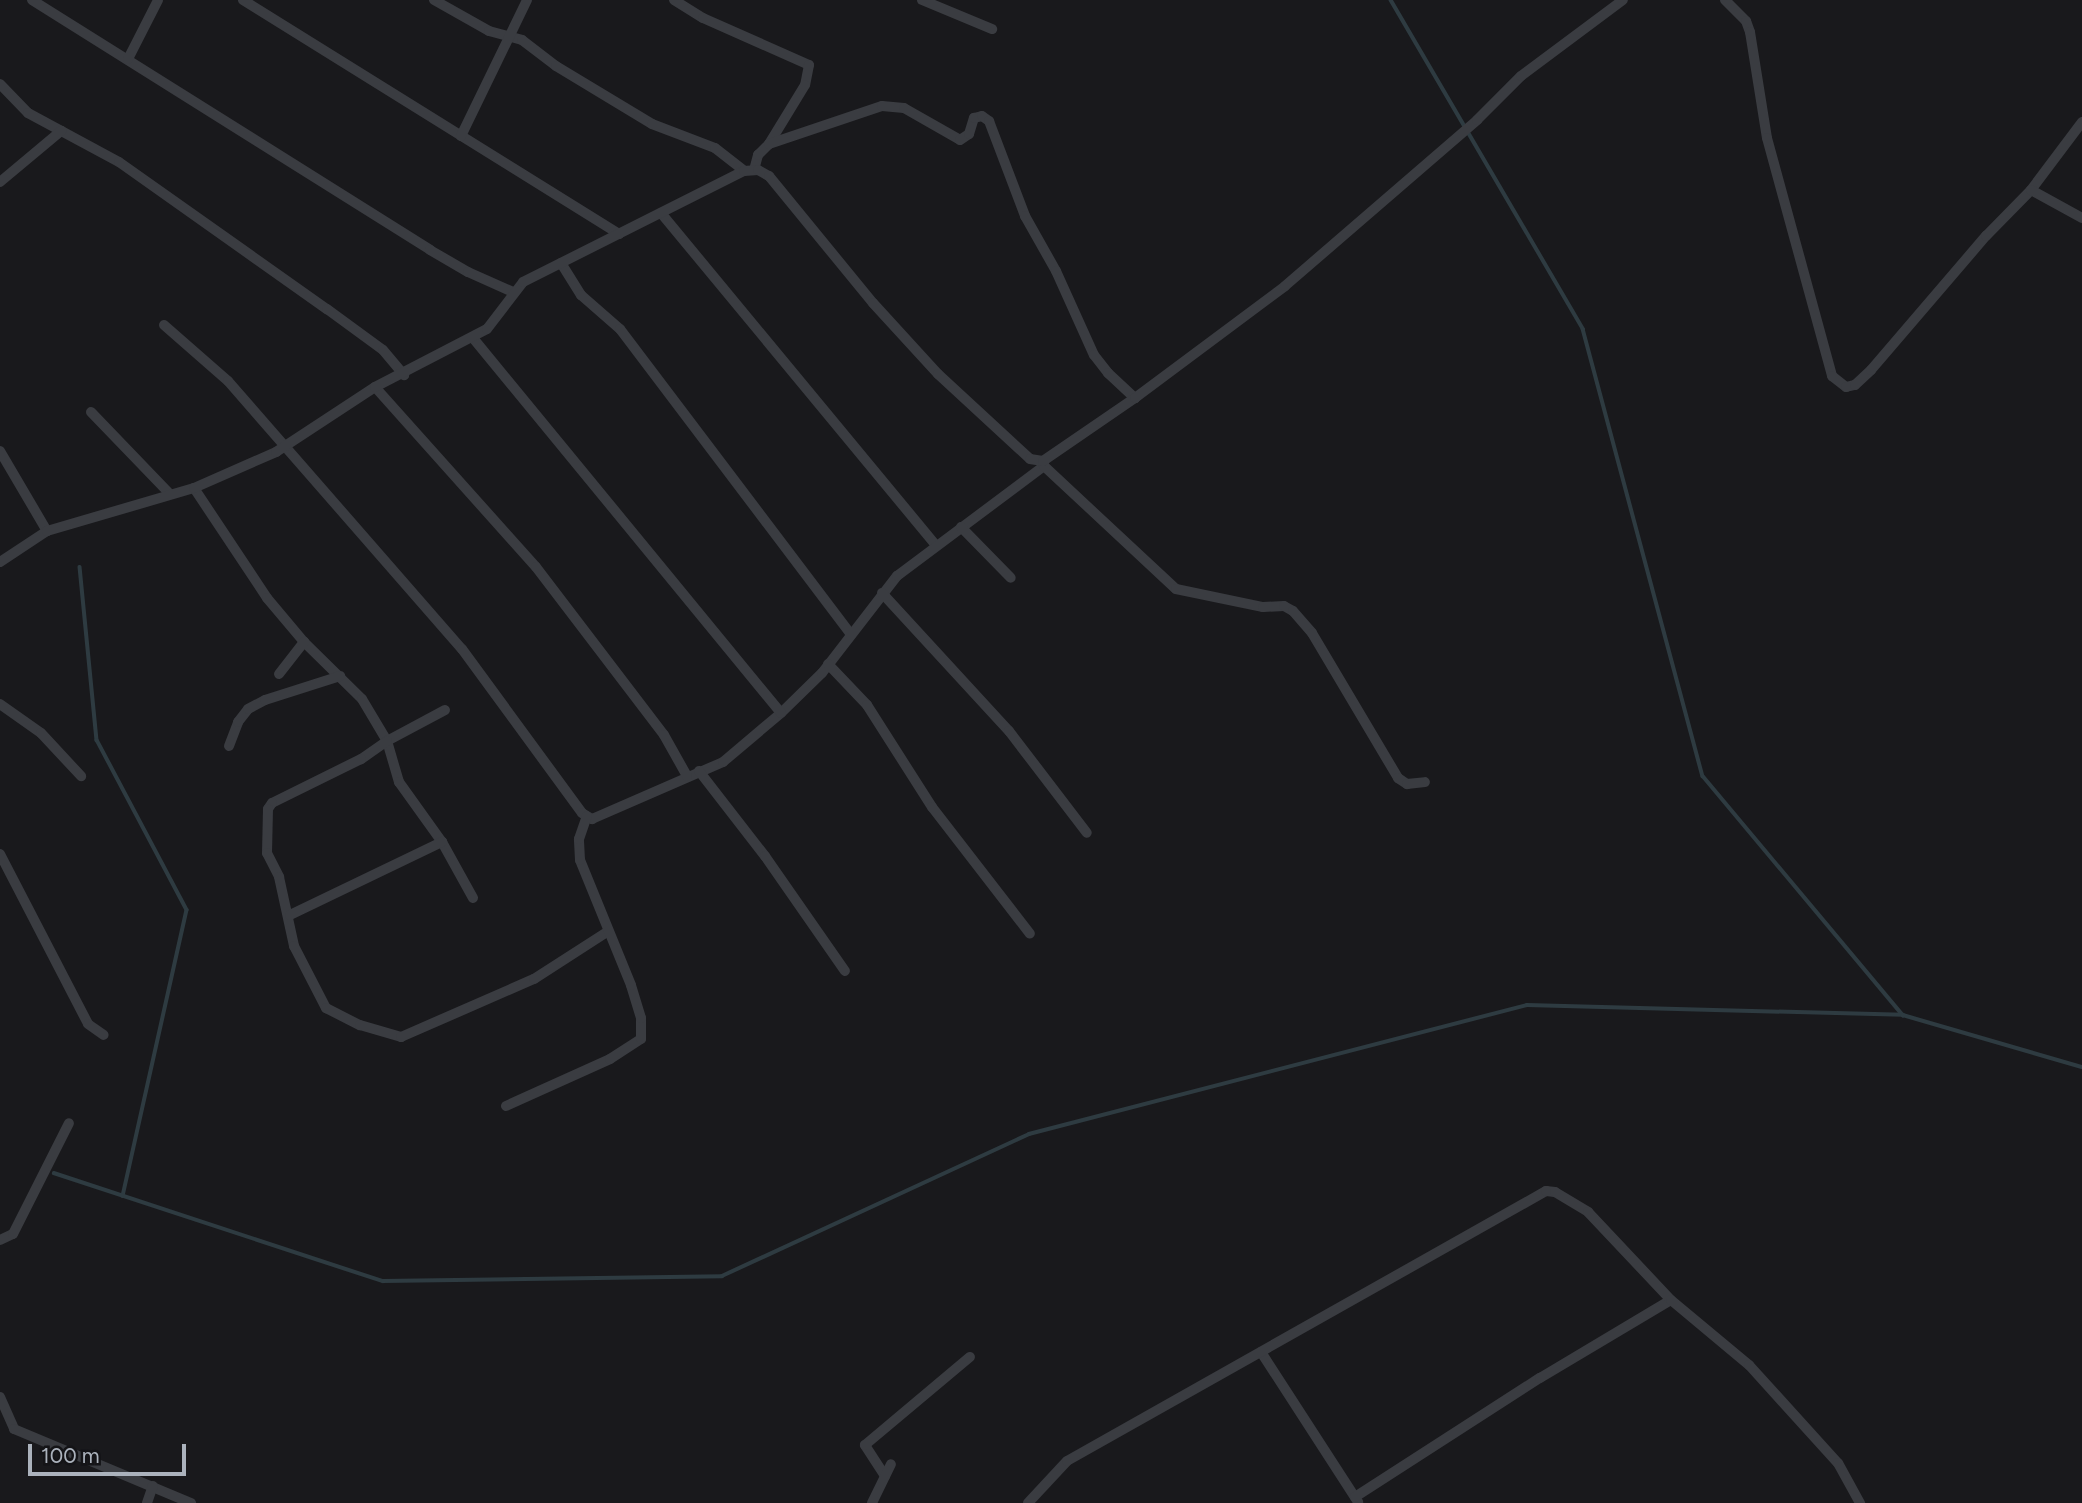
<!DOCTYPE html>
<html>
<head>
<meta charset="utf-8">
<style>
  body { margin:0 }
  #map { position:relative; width:2082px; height:1503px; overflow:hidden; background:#19191c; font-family:Figtree,sans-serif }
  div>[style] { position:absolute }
  .stream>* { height:3.5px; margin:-1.75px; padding:0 1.75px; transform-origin:1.75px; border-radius:1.75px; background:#2e3b41 }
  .minor>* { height:10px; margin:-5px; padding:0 5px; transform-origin:5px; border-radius:5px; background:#3a3c41 }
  span { translate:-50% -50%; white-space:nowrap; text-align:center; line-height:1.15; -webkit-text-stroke:6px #141417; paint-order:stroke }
  .scale { position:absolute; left:28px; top:1444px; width:158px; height:32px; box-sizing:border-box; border:4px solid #abb2bc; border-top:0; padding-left:9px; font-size:21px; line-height:24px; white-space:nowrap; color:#abb2bc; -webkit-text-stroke:5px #141417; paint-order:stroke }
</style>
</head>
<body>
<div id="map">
  <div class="stream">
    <i style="left:1391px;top:0;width:381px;rotate:59.7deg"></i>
    <i style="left:1583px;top:329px;width:463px;rotate:75deg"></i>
    <i style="left:1703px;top:776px;width:312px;rotate:50.1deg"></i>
    <i style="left:80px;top:567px;width:174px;rotate:84.4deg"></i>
    <i style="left:97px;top:740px;width:192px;rotate:62.1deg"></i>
    <i style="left:187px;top:910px;width:293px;rotate:102.6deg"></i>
    <i style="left:54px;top:1173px;width:346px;rotate:18.2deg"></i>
    <i style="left:383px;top:1281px;width:339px;rotate:-0.8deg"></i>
    <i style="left:722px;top:1276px;width:338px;rotate:-24.8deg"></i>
    <i style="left:1029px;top:1134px;width:514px;rotate:-14.52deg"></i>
    <i style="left:1527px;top:1005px;width:376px;rotate:1.5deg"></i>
    <i style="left:1903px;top:1015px;width:186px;rotate:16.2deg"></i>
  </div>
  <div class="minor">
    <i style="left:32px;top:0;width:470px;rotate:32.1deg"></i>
    <i style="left:430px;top:250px;width:44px;rotate:30.1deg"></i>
    <i style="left:468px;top:272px;width:49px;rotate:24deg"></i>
    <i style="left:243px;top:0;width:443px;rotate:31.9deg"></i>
    <i style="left:434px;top:0;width:63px;rotate:29.4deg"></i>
    <i style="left:489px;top:31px;width:34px;rotate:15deg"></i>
    <i style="left:522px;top:40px;width:43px;rotate:37.4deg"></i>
    <i style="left:556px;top:66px;width:112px;rotate:31.1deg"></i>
    <i style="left:652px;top:124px;width:67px;rotate:20.9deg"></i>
    <i style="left:715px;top:148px;width:37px;rotate:38deg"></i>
    <i style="left:674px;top:0;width:34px;rotate:32deg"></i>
    <i style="left:703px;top:18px;width:116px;rotate:23.9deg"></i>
    <i style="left:809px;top:65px;width:20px;rotate:101deg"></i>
    <i style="left:805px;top:85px;width:69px;rotate:121.4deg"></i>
    <i style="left:922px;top:0;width:76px;rotate:22.5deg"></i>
    <i style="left:1725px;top:0;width:30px;rotate:45deg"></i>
    <i style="left:1746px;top:21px;width:12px;rotate:70deg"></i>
    <i style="left:1750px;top:32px;width:107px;rotate:80.9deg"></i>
    <i style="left:1767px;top:138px;width:247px;rotate:74.7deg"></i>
    <i style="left:1832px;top:376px;width:18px;rotate:38deg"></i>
    <i style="left:1846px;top:387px;width:9px;rotate:-13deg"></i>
    <i style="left:1855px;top:385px;width:22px;rotate:-43deg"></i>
    <i style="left:1871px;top:370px;width:177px;rotate:-49.4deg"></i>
    <i style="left:1986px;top:236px;width:64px;rotate:-45.6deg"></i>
    <i style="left:2031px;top:190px;width:85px;rotate:-53.1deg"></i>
    <i style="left:128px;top:59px;width:66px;rotate:-63deg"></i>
    <i style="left:0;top:84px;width:40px;rotate:46deg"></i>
    <i style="left:28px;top:113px;width:103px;rotate:28.3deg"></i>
    <i style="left:119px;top:162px;width:255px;rotate:35.3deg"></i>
    <i style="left:327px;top:309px;width:69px;rotate:36.2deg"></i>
    <i style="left:383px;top:350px;width:33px;rotate:50deg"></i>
    <i style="left:461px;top:136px;width:151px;rotate:-64.1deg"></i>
    <i style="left:754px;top:170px;width:16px;rotate:-75deg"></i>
    <i style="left:758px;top:155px;width:16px;rotate:-45deg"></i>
    <i style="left:769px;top:144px;width:119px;rotate:-18.6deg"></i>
    <i style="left:882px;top:106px;width:22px;rotate:5deg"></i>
    <i style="left:904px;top:108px;width:64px;rotate:29.7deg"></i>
    <i style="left:960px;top:140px;width:11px;rotate:-34deg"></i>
    <i style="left:969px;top:134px;width:17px;rotate:-73deg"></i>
    <i style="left:974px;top:118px;width:8px;rotate:-14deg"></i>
    <i style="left:982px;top:116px;width:9px;rotate:36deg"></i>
    <i style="left:989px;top:121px;width:102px;rotate:69.2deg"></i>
    <i style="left:1025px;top:216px;width:63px;rotate:60.6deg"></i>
    <i style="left:1056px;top:271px;width:92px;rotate:65.7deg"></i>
    <i style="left:1094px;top:355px;width:23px;rotate:52deg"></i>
    <i style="left:1108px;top:373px;width:37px;rotate:43deg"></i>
    <i style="left:0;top:182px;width:80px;rotate:-39.9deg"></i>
    <i style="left:2031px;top:190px;width:58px;rotate:28.8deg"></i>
    <i style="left:661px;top:213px;width:432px;rotate:50.4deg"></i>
    <i style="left:561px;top:263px;width:38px;rotate:58deg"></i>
    <i style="left:581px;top:295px;width:52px;rotate:41.1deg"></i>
    <i style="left:620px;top:329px;width:383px;rotate:52.9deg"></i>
    <i style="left:164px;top:325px;width:85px;rotate:41.2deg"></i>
    <i style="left:228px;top:381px;width:356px;rotate:48.9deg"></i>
    <i style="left:462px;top:649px;width:203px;rotate:53.8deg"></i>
    <i style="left:582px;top:813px;width:12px;rotate:31deg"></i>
    <i style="left:592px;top:819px;width:143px;rotate:-23.5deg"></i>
    <i style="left:723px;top:762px;width:76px;rotate:-40.2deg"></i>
    <i style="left:781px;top:713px;width:57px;rotate:-44.3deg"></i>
    <i style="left:822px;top:673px;width:123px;rotate:-52.3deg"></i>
    <i style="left:897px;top:576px;width:184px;rotate:-36.8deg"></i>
    <i style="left:1044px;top:466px;width:5px;rotate:-101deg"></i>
    <i style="left:473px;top:338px;width:485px;rotate:50.6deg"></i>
    <i style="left:375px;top:387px;width:241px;rotate:48.2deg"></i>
    <i style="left:536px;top:567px;width:211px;rotate:52.7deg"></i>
    <i style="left:664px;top:735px;width:47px;rotate:60.7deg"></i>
    <i style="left:91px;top:412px;width:114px;rotate:46.1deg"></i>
    <i style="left:0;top:451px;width:93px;rotate:59.6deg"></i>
    <i style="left:1044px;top:466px;width:180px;rotate:43deg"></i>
    <i style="left:1176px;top:589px;width:89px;rotate:11.7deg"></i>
    <i style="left:1263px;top:607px;width:21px;rotate:-3deg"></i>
    <i style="left:1284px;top:606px;width:10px;rotate:29deg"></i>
    <i style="left:1293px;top:611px;width:29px;rotate:49deg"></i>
    <i style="left:1312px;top:633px;width:169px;rotate:59.3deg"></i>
    <i style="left:1398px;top:778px;width:11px;rotate:34deg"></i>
    <i style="left:1407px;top:784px;width:18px;rotate:-6deg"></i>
    <i style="left:194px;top:488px;width:132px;rotate:56.4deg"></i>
    <i style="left:267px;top:598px;width:57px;rotate:49.9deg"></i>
    <i style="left:304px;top:642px;width:81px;rotate:44.5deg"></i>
    <i style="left:362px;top:699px;width:49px;rotate:59.2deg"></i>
    <i style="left:387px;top:741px;width:43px;rotate:73.7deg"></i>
    <i style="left:399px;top:782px;width:74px;rotate:54.4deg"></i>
    <i style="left:442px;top:842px;width:64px;rotate:61deg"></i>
    <i style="left:961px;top:527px;width:71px;rotate:45.6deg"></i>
    <i style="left:0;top:562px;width:56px;rotate:-33.4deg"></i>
    <i style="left:47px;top:531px;width:153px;rotate:-16.3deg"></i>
    <i style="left:194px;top:488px;width:90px;rotate:-23.7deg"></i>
    <i style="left:276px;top:452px;width:118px;rotate:-33.3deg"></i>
    <i style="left:375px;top:387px;width:126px;rotate:-27.4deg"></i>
    <i style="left:487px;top:329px;width:59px;rotate:-52.5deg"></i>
    <i style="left:523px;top:282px;width:247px;rotate:-26.7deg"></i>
    <i style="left:744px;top:171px;width:14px;rotate:-4deg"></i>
    <i style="left:758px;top:170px;width:13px;rotate:29deg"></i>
    <i style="left:769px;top:176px;width:164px;rotate:50.7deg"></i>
    <i style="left:873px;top:303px;width:96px;rotate:47.5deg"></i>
    <i style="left:938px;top:374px;width:125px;rotate:42.7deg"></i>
    <i style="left:1030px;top:459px;width:13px;rotate:9deg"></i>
    <i style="left:1043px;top:461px;width:112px;rotate:-34.4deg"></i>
    <i style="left:1135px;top:398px;width:187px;rotate:-36.7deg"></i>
    <i style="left:1285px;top:286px;width:254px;rotate:-40.8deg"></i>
    <i style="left:1477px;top:120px;width:62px;rotate:-45deg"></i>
    <i style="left:1521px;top:76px;width:127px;rotate:-36.7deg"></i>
    <i style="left:882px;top:593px;width:188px;rotate:47.4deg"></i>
    <i style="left:1009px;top:731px;width:128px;rotate:52.6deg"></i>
    <i style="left:828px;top:664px;width:57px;rotate:46.4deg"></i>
    <i style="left:867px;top:705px;width:121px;rotate:57.5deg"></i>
    <i style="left:932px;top:807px;width:160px;rotate:52.3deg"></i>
    <i style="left:279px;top:674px;width:41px;rotate:-52deg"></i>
    <i style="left:0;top:704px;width:50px;rotate:35.3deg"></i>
    <i style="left:41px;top:733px;width:59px;rotate:47.1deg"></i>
    <i style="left:445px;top:710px;width:66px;rotate:151.9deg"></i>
    <i style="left:387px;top:741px;width:32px;rotate:145deg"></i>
    <i style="left:361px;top:759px;width:99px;rotate:153.7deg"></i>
    <i style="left:272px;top:803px;width:7px;rotate:124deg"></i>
    <i style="left:268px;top:809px;width:44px;rotate:91.3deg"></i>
    <i style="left:267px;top:853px;width:27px;rotate:63deg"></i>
    <i style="left:279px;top:877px;width:71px;rotate:77.7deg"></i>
    <i style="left:294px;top:946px;width:70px;rotate:62.7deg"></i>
    <i style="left:326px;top:1008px;width:38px;rotate:27deg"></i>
    <i style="left:360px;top:1025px;width:43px;rotate:16.3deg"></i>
    <i style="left:401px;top:1037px;width:145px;rotate:-23.6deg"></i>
    <i style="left:534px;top:979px;width:87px;rotate:-32.8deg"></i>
    <i style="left:229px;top:746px;width:26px;rotate:-69deg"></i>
    <i style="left:238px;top:722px;width:16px;rotate:-52deg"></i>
    <i style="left:248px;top:709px;width:19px;rotate:-28deg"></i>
    <i style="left:265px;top:700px;width:79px;rotate:-17.7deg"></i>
    <i style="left:699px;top:771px;width:108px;rotate:52.2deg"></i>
    <i style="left:765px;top:856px;width:140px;rotate:55.2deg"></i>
    <i style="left:0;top:854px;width:191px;rotate:62.6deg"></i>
    <i style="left:88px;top:1024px;width:19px;rotate:35deg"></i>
    <i style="left:290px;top:915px;width:169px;rotate:-25.7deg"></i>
    <i style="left:506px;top:1106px;width:114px;rotate:-24.3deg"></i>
    <i style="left:610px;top:1059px;width:37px;rotate:-33deg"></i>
    <i style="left:641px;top:1039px;width:21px;rotate:-90deg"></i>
    <i style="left:641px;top:1018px;width:34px;rotate:-107deg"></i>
    <i style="left:631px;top:985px;width:135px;rotate:-112.2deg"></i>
    <i style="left:580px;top:860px;width:21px;rotate:-93deg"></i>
    <i style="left:579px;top:839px;width:24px;rotate:-71deg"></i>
    <i style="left:0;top:1240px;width:14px;rotate:-25deg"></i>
    <i style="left:13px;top:1234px;width:124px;rotate:-63.2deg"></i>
    <i style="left:1261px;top:1352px;width:179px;rotate:57.1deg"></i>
    <i style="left:0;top:1397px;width:35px;rotate:66deg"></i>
    <i style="left:14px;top:1429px;width:192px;rotate:22.7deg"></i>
    <i style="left:885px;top:1476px;width:37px;rotate:-123deg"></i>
    <i style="left:865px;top:1445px;width:137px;rotate:-40deg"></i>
    <i style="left:1355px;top:1497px;width:220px;rotate:-32.8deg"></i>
    <i style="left:1540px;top:1378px;width:152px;rotate:-30.8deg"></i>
    <i style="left:147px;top:1503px;width:18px;rotate:-71deg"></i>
    <i style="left:872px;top:1503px;width:43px;rotate:-64deg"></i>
    <i style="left:1028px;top:1503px;width:57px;rotate:-47.1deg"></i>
    <i style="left:1067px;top:1461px;width:550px;rotate:-29.41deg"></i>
    <i style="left:1546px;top:1191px;width:9px;rotate:6deg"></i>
    <i style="left:1555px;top:1192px;width:39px;rotate:31deg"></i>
    <i style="left:1588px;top:1212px;width:121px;rotate:46.7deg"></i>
    <i style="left:1671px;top:1300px;width:102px;rotate:39.8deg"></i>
    <i style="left:1749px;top:1365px;width:132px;rotate:47.8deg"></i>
    <i style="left:1838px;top:1463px;width:46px;rotate:61.2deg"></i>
  </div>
  <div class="scale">100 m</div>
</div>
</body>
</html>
